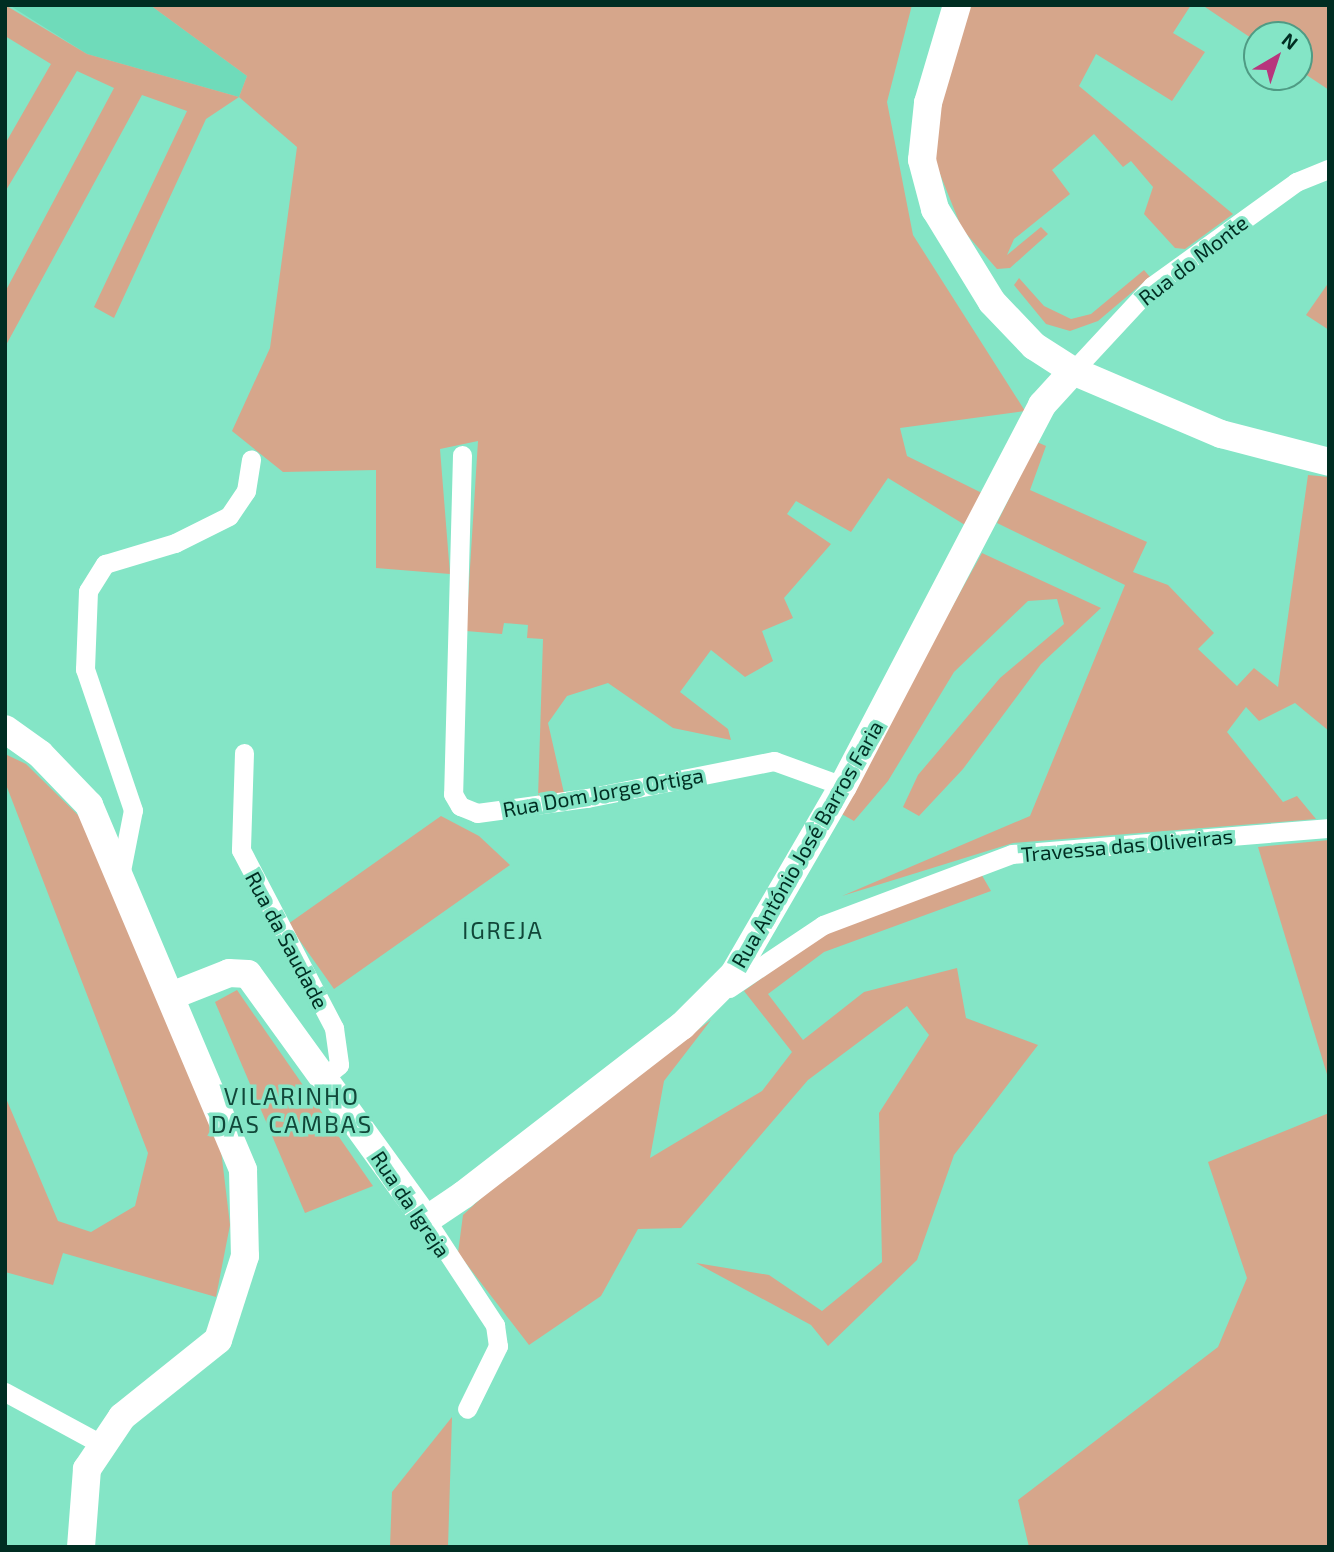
<!DOCTYPE html>
<html>
<head>
<meta charset="utf-8">
<style>
  body { margin:0 }
  #map { position:relative; width:1334px; height:1552px; overflow:hidden; background:#84e5c6; font-family:"Exo 2",sans-serif }
  div>[style] { position:absolute }
  .built>* { inset:0; background:#6fdbba }
  .green>* { inset:0; background:#d6a68b }
  .street>* { height:19px; margin:-9.5px; padding:0 9.5px; transform-origin:9.5px; border-radius:9.5px; background:#fff }
  .secondary>* { height:28px; margin:-14px; padding:0 14px; transform-origin:14px; border-radius:14px; background:#fff }
  span { translate:-50% -50%; white-space:nowrap; text-align:center; line-height:1.15; -webkit-text-stroke:7px #84e5c6; paint-order:stroke }
  .street-label { font-size:21px; color:#002d22 }
  .neighbourhood-label { font-size:23px; color:#114739; letter-spacing:2px }
  .quarter-label { font-size:24px; color:#114739; letter-spacing:2px }
  .frame { position:absolute; inset:0; border:7px solid #002d22; pointer-events:none }
  .north { position:absolute; left:1243px; top:21px; width:70px; height:70px; box-sizing:border-box; background:#84e5c6; border:2px solid #4f9b84; border-radius:50%; rotate:39deg; font-size:19px; font-weight:700; line-height:28px; text-align:center; color:#002d22 }
  .north::after { content:''; display:block; margin:auto; width:24px; height:32px; background:#b8357d; clip-path:polygon(50% 0,100% 100%,50% 72%,0 100%) }
</style>
</head>
<body>
<div id="map">
  <div class="built">
    <i style="clip-path:polygon(9px 5px,150px 5px,247px 76px,239px 97px,87px 54px)"></i>
  </div>
  <div class="green">
    <i style="clip-path:polygon(5px 5px,87px 54px,239px 97px,247px 76px,150px 5px,912px 5px,887px 102px,913px 235px,1025px 411px,900px 428px,907px 456px,982px 493px,965px 525px,888px 478px,851px 532px,796px 501px,787px 514px,831px 544px,784px 598px,793px 618px,762px 631px,773px 661px,745px 677px,711px 650px,680px 692px,728px 729px,731px 740px,673px 728px,608px 683px,567px 696px,548px 723px,564px 793px,538px 798px,543px 639px,527px 638px,528px 625px,504px 623px,502px 634px,466px 631px,478px 441px,440px 449px,450px 574px,376px 568px,376px 470px,283px 472px,232px 431px,270px 348px,297px 147px,239px 97px,206px 119px,114px 318px,94px 307px,187px 111px,142px 95px,5px 347px,5px 292px,114px 88px,77px 71px,5px 192px,5px 144px,51px 64px,5px 36px)"></i>
    <i style="clip-path:polygon(969px 5px,1191px 5px,1173px 33px,1205px 52px,1172px 101px,1096px 54px,1079px 86px,1233px 214px,1185px 249px,1175px 248px,1144px 214px,1153px 187px,1131px 161px,1123px 167px,1094px 134px,1052px 170px,1070px 194px,1014px 239px,1007px 255px,1041px 227px,1048px 234px,1010px 268px,997px 269px,962px 229px,934px 159px,941px 106px)"></i>
    <i style="clip-path:polygon(1202px 5px,1329px 5px,1329px 90px,1299px 70px,1299px 35px,1257px 35px,1257px 42px)"></i>
    <i style="clip-path:polygon(1144px 270px,1150px 277px,1098px 321px,1070px 331px,1046px 324px,1014px 285px,1019px 278px,1044px 306px,1071px 319px,1091px 314px)"></i>
    <i style="clip-path:polygon(1329px 282px,1329px 330px,1306px 315px)"></i>
    <i style="clip-path:polygon(1037px 442px,1046px 446px,1030px 490px,1147px 542px,1133px 572px,1168px 585px,1214px 633px,1198px 649px,1237px 686px,1254px 668px,1278px 687px,1308px 475px,1329px 477px,1329px 731px,1295px 703px,1259px 721px,1246px 707px,1227px 732px,1283px 802px,1297px 796px,1316px 819px,1013px 843px,842px 896px,1030px 816px,1125px 585px,997px 523px)"></i>
    <i style="clip-path:polygon(982px 553px,1101px 608px,1041px 664px,963px 769px,919px 816px,903px 807px,918px 775px,1000px 678px,1064px 624px,1057px 599px,1028px 601px,954px 672px,888px 781px,854px 821px,838px 812px)"></i>
    <i style="clip-path:polygon(5px 754px,26px 764px,81px 818px,221px 1150px,230px 1225px,216px 1297px,63px 1253px,53px 1285px,5px 1272px,5px 1096px,58px 1221px,91px 1232px,135px 1206px,148px 1153px,5px 782px)"></i>
    <i style="clip-path:polygon(441px 816px,479px 836px,510px 865px,334px 989px,288px 924px)"></i>
    <i style="clip-path:polygon(1329px 840px,1329px 1081px,1258px 847px)"></i>
    <i style="clip-path:polygon(980px 872px,991px 891px,824px 952px,768px 994px,803px 1040px,864px 992px,957px 968px,966px 1018px,1038px 1045px,954px 1155px,917px 1260px,828px 1346px,811px 1325px,696px 1263px,769px 1275px,822px 1311px,882px 1262px,879px 1113px,929px 1035px,907px 1006px,808px 1080px,681px 1228px,638px 1229px,601px 1296px,529px 1345px,458px 1253px,463px 1215px,518px 1164px,711px 1020px,664px 1081px,650px 1158px,762px 1091px,792px 1052px,744px 991px,819px 937px)"></i>
    <i style="clip-path:polygon(237px 990px,373px 1186px,305px 1213px,215px 1002px)"></i>
    <i style="clip-path:polygon(1329px 1113px,1329px 1547px,1029px 1547px,1018px 1500px,1218px 1347px,1247px 1278px,1208px 1162px)"></i>
    <i style="clip-path:polygon(452px 1417px,448px 1547px,390px 1547px,392px 1492px)"></i>
  </div>
  <div class="street">
    <i style="left:1073px;top:371px;width:116px;rotate:-47.1deg"></i>
    <i style="left:1152px;top:286px;width:178px;rotate:-35.8deg"></i>
    <i style="left:1296px;top:182px;width:35px;rotate:-22deg"></i>
    <i style="left:462px;top:455px;width:339px;rotate:91.5deg"></i>
    <i style="left:453px;top:794px;width:14px;rotate:60deg"></i>
    <i style="left:460px;top:806px;width:18px;rotate:22deg"></i>
    <i style="left:477px;top:813px;width:111px;rotate:-7.8deg"></i>
    <i style="left:587px;top:798px;width:191px;rotate:-11.2deg"></i>
    <i style="left:774px;top:761px;width:73px;rotate:19.9deg"></i>
    <i style="left:244px;top:753px;width:97px;rotate:91.8deg"></i>
    <i style="left:241px;top:850px;width:201px;rotate:62.4deg"></i>
    <i style="left:334px;top:1028px;width:37px;rotate:82deg"></i>
    <i style="left:339px;top:1065px;width:19px;rotate:141deg"></i>
    <i style="left:120px;top:876px;width:67px;rotate:-78.9deg"></i>
    <i style="left:133px;top:810px;width:149px;rotate:-108.8deg"></i>
    <i style="left:85px;top:669px;width:78px;rotate:-87.8deg"></i>
    <i style="left:88px;top:591px;width:32px;rotate:-58deg"></i>
    <i style="left:105px;top:564px;width:73px;rotate:-16.7deg"></i>
    <i style="left:175px;top:543px;width:60px;rotate:-26.6deg"></i>
    <i style="left:229px;top:516px;width:30px;rotate:-56deg"></i>
    <i style="left:246px;top:491px;width:32px;rotate:-81deg"></i>
    <i style="left:729px;top:988px;width:113px;rotate:-33.8deg"></i>
    <i style="left:823px;top:925px;width:202px;rotate:-20.6deg"></i>
    <i style="left:1012px;top:854px;width:316px;rotate:-4.7deg"></i>
    <i style="left:426px;top:1220px;width:126px;rotate:56.7deg"></i>
    <i style="left:495px;top:1325px;width:21px;rotate:82deg"></i>
    <i style="left:498px;top:1346px;width:70px;rotate:116.2deg"></i>
    <i style="left:5px;top:1392px;width:111px;rotate:28.4deg"></i>
  </div>
  <div class="secondary">
    <i style="left:957px;top:5px;width:102px;rotate:106.5deg"></i>
    <i style="left:928px;top:103px;width:57px;rotate:96deg"></i>
    <i style="left:922px;top:160px;width:51px;rotate:75.1deg"></i>
    <i style="left:935px;top:209px;width:109px;rotate:58.5deg"></i>
    <i style="left:992px;top:302px;width:61px;rotate:46.3deg"></i>
    <i style="left:1034px;top:346px;width:46px;rotate:32.7deg"></i>
    <i style="left:1073px;top:371px;width:161px;rotate:23.1deg"></i>
    <i style="left:1221px;top:434px;width:112px;rotate:14.5deg"></i>
    <i style="left:5px;top:729px;width:43px;rotate:35.5deg"></i>
    <i style="left:40px;top:754px;width:71px;rotate:46.1deg"></i>
    <i style="left:89px;top:805px;width:396px;rotate:67.1deg"></i>
    <i style="left:243px;top:1170px;width:86px;rotate:88.7deg"></i>
    <i style="left:245px;top:1256px;width:88px;rotate:107.8deg"></i>
    <i style="left:218px;top:1340px;width:123px;rotate:141.3deg"></i>
    <i style="left:122px;top:1417px;width:63px;rotate:123.9deg"></i>
    <i style="left:87px;top:1469px;width:78px;rotate:94.4deg"></i>
    <i style="left:171px;top:996px;width:62px;rotate:-21.6deg"></i>
    <i style="left:229px;top:973px;width:19px;rotate:3deg"></i>
    <i style="left:248px;top:974px;width:304px;rotate:54.1deg"></i>
    <i style="left:426px;top:1220px;width:45px;rotate:-34deg"></i>
    <i style="left:463px;top:1195px;width:277px;rotate:-37.7deg"></i>
    <i style="left:682px;top:1026px;width:74px;rotate:-45deg"></i>
    <i style="left:734px;top:974px;width:217px;rotate:-59.9deg"></i>
    <i style="left:843px;top:786px;width:430px;rotate:-62.4deg"></i>
    <i style="left:1042px;top:405px;width:46px;rotate:-47.6deg"></i>
  </div>
  <div class="street-label">
    <span style="left:1193px;top:260px;rotate:-38deg">Rua do Monte</span>
    <span style="left:603px;top:792px;rotate:-10deg">Rua Dom Jorge Ortiga</span>
    <span style="left:807px;top:844px;rotate:-60deg">Rua António José Barros Faria</span>
    <span style="left:1127px;top:845px;rotate:-5deg">Travessa das Oliveiras</span>
    <span style="left:287px;top:940px;rotate:62deg">Rua da Saudade</span>
    <span style="left:411px;top:1204px;rotate:56deg">Rua da Igreja</span>
  </div>
  <div class="neighbourhood-label">
    <span style="left:503px;top:930px">IGREJA</span>
  </div>
  <div class="quarter-label">
    <span style="left:292px;top:1110px">VILARINHO<br>DAS CAMBAS</span>
  </div>
  <div class="frame"></div>
  <div class="north">N</div>
</div>
</body>
</html>
